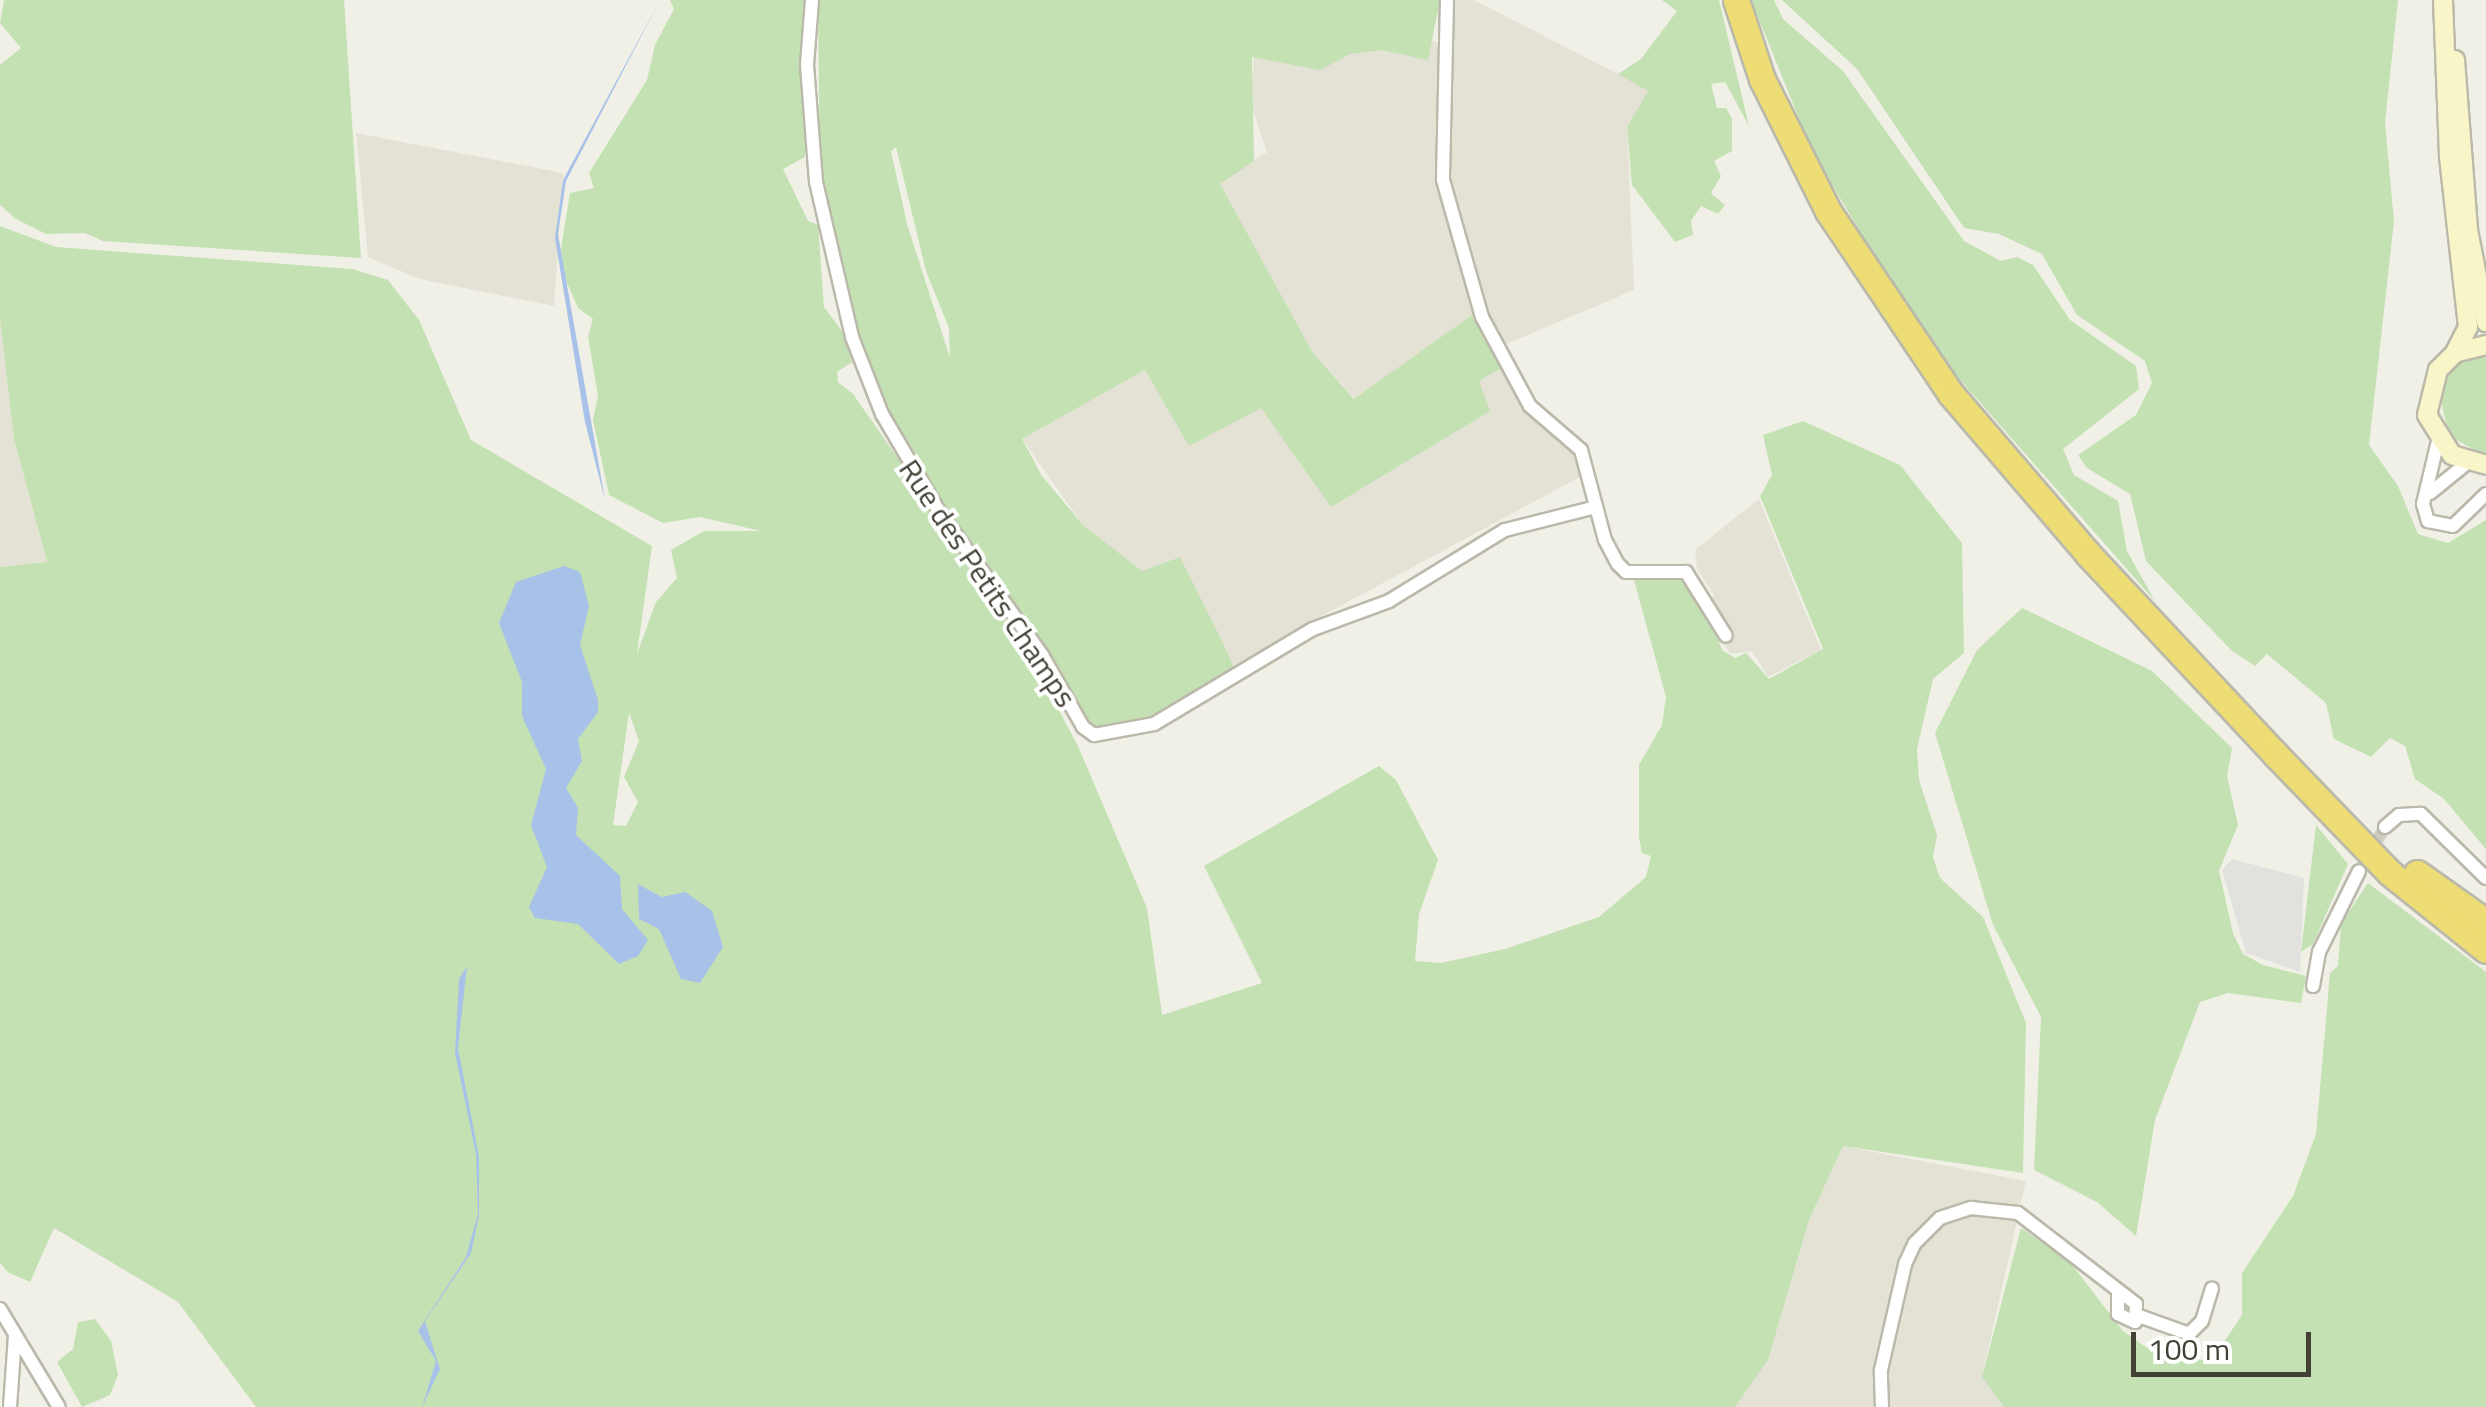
<!DOCTYPE html>
<html>
<head>
<meta charset="utf-8">
<style>
  body { margin:0 }
  #map { position:relative; width:2486px; height:1407px; overflow:hidden; background:#f1f0e6; font-family:"Titillium Web",sans-serif }
  div>[style] { position:absolute }
  .residential>* { inset:0; background:#e4e2d5 }
  .green>* { inset:0; background:#c3e1b3 }
  .parking>* { inset:0; background:#e2e1de }
  .water>* { inset:0; background:#a8c1e8 }
  .street-tunnel>* { height:12px; margin-top:-6px; transform-origin:0; background:repeating-linear-gradient(90deg,#cecdc3 0 12px,transparent 0 18px) }
  .roads { filter:drop-shadow(2px 0 #bbb9aa) drop-shadow(-2px 0 #bbb9aa) drop-shadow(0 2px #bbb9aa) drop-shadow(0 -2px #bbb9aa) }
  .street>* { height:12px; margin:-6px; padding:0 6px; transform-origin:6px; border-radius:6px; background:#fff }
  .secondary>* { height:18px; margin:-9px; padding:0 9px; transform-origin:9px; border-radius:9px; background:#f8f6c9 }
  .highway>* { height:25px; margin:-12.5px; padding:0 12.5px; transform-origin:12.5px; border-radius:12.5px; background:#eedd74 }
  span { translate:-50% -50%; white-space:nowrap; text-align:center; line-height:1.15; -webkit-text-stroke:8px #fff; paint-order:stroke }
  .street-label { font-size:30px; color:#434036 }
  .scale { position:absolute; left:2131px; top:1332px; width:180px; height:45px; box-sizing:border-box; border:5px solid #434036; border-top:0; padding-left:12px; font-size:30px; line-height:35px; white-space:nowrap; color:#434036; -webkit-text-stroke:8px #fff; paint-order:stroke }
</style>
</head>
<body>
<div id="map">
  <div class="residential">
    <i style="clip-path:polygon(1248px 0,1321px 0,1312px 29px,1427px 38px,1447px 47px,1455px 0,1474px 0,1649px 90px,1627px 127px,1634px 290px,1502px 346px,1483px 307px,1355px 399px,1313px 353px,1219px 183px,1267px 152px,1249px 98px,1254px 69px)"></i>
    <i style="clip-path:polygon(356px 133px,563px 173px,554px 306px,420px 279px,368px 257px)"></i>
    <i style="clip-path:polygon(0 319px,14px 439px,47px 563px,0 567px)"></i>
    <i style="clip-path:polygon(1501px 368px,1588px 463px,1580px 477px,1301px 627px,1235px 671px,1180px 557px,1142px 571px,1083px 525px,1022px 439px,1145px 370px,1261px 408px,1489px 412px,1478px 381px)"></i>
    <i style="clip-path:polygon(1759px 499px,1821px 650px,1768px 677px,1752px 651px,1730px 654px,1714px 629px,1706px 608px,1714px 595px,1697px 569px,1695px 550px)"></i>
    <i style="clip-path:polygon(1843px 1146px,2026px 1181px,1982px 1376px,2004px 1407px,1735px 1407px,1768px 1360px,1809px 1220px)"></i>
  </div>
  <div class="green">
    <i style="clip-path:polygon(4px 0,344px 0,361px 258px,103px 241px,85px 233px,46px 234px,16px 219px,0 205px,0 65px,21px 48px,0 23px)"></i>
    <i style="clip-path:polygon(evenodd,670px 0,810px 0,805px 157px,783px 169px,808px 221px,818px 225px,824px 307px,842px 331px,852px 362px,837px 372px,838px 382px,853px 394px,1010px 619px,1078px 746px,1147px 908px,1162px 1015px,1262px 983px,1204px 866px,1379px 766px,1396px 780px,1438px 860px,1419px 914px,1415px 961px,1441px 963px,1505px 949px,1599px 917px,1646px 877px,1651px 856px,1642px 853px,1639px 837px,1639px 765px,1662px 725px,1666px 697px,1634px 580px,1680px 578px,1693px 587px,1723px 651px,1735px 658px,1746px 653px,1769px 679px,1823px 649px,1760px 496px,1772px 475px,1763px 435px,1803px 421px,1900px 465px,1962px 543px,1964px 653px,1933px 679px,1917px 749px,1919px 780px,1937px 835px,1933px 857px,1940px 878px,1983px 917px,2026px 1023px,2023px 1173px,1843px 1146px,1809px 1220px,1768px 1360px,1735px 1407px,256px 1407px,178px 1302px,54px 1228px,30px 1282px,9px 1273px,0 1263px,0 567px,47px 562px,14px 439px,0 319px,0 226px,56px 247px,352px 269px,388px 280px,419px 320px,471px 440px,652px 546px,637px 654px,656px 602px,677px 578px,671px 550px,704px 531px,761px 531px,700px 517px,663px 523px,609px 495px,593px 420px,598px 396px,588px 337px,593px 319px,578px 308px,565px 278px,561px 248px,570px 193px,594px 188px,589px 173px,647px 80px,655px 45px,674px 9px,670px 0,629px 713px,639px 741px,624px 777px,638px 802px,626px 826px,613px 825px,629px 713px)"></i>
    <i style="clip-path:polygon(evenodd,818px 0,1440px 0,1428px 60px,1382px 50px,1350px 54px,1320px 70px,1252px 57px,1254px 161px,1220px 184px,1313px 353px,1354px 399px,1483px 307px,1485px 334px,1501px 368px,1479px 381px,1490px 411px,1331px 507px,1261px 408px,1189px 446px,1145px 370px,1022px 439px,1042px 476px,1083px 525px,1142px 571px,1180px 557px,1223px 643px,1235px 671px,1146px 723px,1097px 731px,1086px 722px,903px 451px,853px 328px,820px 181px,818px 0,896px 147px,926px 271px,949px 328px,950px 358px,907px 224px,891px 151px,896px 147px)"></i>
    <i style="clip-path:polygon(1662px 0,1719px 0,1749px 126px,1725px 82px,1711px 84px,1717px 108px,1726px 108px,1732px 119px,1732px 151px,1714px 161px,1721px 176px,1711px 193px,1725px 205px,1718px 214px,1701px 206px,1691px 221px,1693px 235px,1675px 242px,1632px 185px,1627px 127px,1648px 91px,1618px 74px,1641px 59px,1677px 11px)"></i>
    <i style="clip-path:polygon(1751px 0,1774px 0,1783px 19px,1843px 71px,1964px 241px,2001px 261px,2017px 257px,2033px 265px,2070px 320px,2136px 366px,2139px 389px,2063px 449px,2074px 475px,2118px 501px,2127px 551px,2155px 601px,1925px 340px,1813px 153px)"></i>
    <i style="clip-path:polygon(1782px 0,2398px 0,2385px 123px,2394px 221px,2369px 445px,2398px 486px,2418px 534px,2448px 543px,2486px 520px,2486px 849px,2444px 799px,2415px 779px,2405px 746px,2390px 738px,2371px 757px,2334px 739px,2326px 703px,2267px 654px,2255px 666px,2232px 651px,2146px 561px,2130px 494px,2087px 468px,2078px 455px,2136px 415px,2152px 383px,2145px 361px,2077px 315px,2042px 254px,1999px 234px,1964px 228px,1857px 69px)"></i>
    <i style="clip-path:polygon(2486px 353px,2486px 456px,2449px 436px,2439px 392px,2456px 364px)"></i>
    <i style="clip-path:polygon(2022px 608px,2152px 671px,2232px 748px,2227px 776px,2238px 825px,2219px 871px,2233px 933px,2243px 954px,2263px 965px,2306px 976px,2301px 1003px,2228px 993px,2200px 1002px,2155px 1120px,2136px 1236px,2097px 1202px,2034px 1170px,2041px 1017px,1993px 925px,1935px 733px,1977px 650px)"></i>
    <i style="clip-path:polygon(2316px 825px,2348px 864px,2313px 944px,2301px 952px)"></i>
    <i style="clip-path:polygon(2368px 883px,2486px 972px,2486px 1407px,2004px 1407px,1982px 1377px,2021px 1228px,2069px 1261px,2123px 1331px,2157px 1355px,2211px 1361px,2242px 1315px,2242px 1273px,2293px 1196px,2316px 1134px,2330px 973px,2338px 966px,2341px 924px)"></i>
    <i style="clip-path:polygon(95px 1319px,111px 1341px,118px 1375px,110px 1395px,82px 1407px,57px 1362px,73px 1349px,78px 1322px)"></i>
  </div>
  <div class="parking">
    <i style="clip-path:polygon(2232px 859px,2304px 878px,2300px 972px,2246px 953px,2222px 870px)"></i>
  </div>
  <div class="water">
    <i style="clip-path:polygon(660px 0,566px 181px,558px 234px,605px 500px,585px 422px,555px 238px,563px 180px)"></i>
    <i style="clip-path:polygon(564px 566px,580px 572px,589px 606px,580px 645px,598px 700px,598px 712px,578px 739px,582px 761px,566px 788px,578px 808px,576px 835px,620px 876px,622px 909px,648px 940px,638px 956px,619px 964px,578px 924px,535px 918px,529px 907px,547px 867px,531px 825px,546px 769px,522px 716px,522px 682px,499px 623px,516px 582px)"></i>
    <i style="clip-path:polygon(638px 884px,662px 897px,685px 892px,712px 911px,723px 947px,700px 983px,681px 979px,659px 929px,639px 919px)"></i>
    <i style="clip-path:polygon(467px 966px,458px 1048px,479px 1157px,479px 1216px,471px 1253px,425px 1321px,440px 1369px,422px 1407px,436px 1361px,418px 1331px,466px 1257px,478px 1214px,476px 1154px,455px 1053px,459px 979px)"></i>
  </div>
  <div class="street-tunnel">
    <i style="left:2359px;top:871px;width:51px;rotate:-59.4deg"></i>
  </div>
  <div class="roads">
    <div class="street">
      <i style="left:812px;top:0;width:65px;rotate:94.4deg"></i>
      <i style="left:807px;top:65px;width:117px;rotate:85.6deg"></i>
      <i style="left:816px;top:182px;width:159px;rotate:76.9deg"></i>
      <i style="left:852px;top:337px;width:83px;rotate:68.7deg"></i>
      <i style="left:882px;top:414px;width:113px;rotate:59.6deg"></i>
      <i style="left:939px;top:511px;width:177px;rotate:54.4deg"></i>
      <i style="left:1042px;top:655px;width:83px;rotate:60.3deg"></i>
      <i style="left:1083px;top:727px;width:14px;rotate:36deg"></i>
      <i style="left:1094px;top:735px;width:61px;rotate:-10.4deg"></i>
      <i style="left:1154px;top:724px;width:185px;rotate:-30.9deg"></i>
      <i style="left:1313px;top:629px;width:81px;rotate:-20.2deg"></i>
      <i style="left:1389px;top:601px;width:136px;rotate:-31.5deg"></i>
      <i style="left:1505px;top:530px;width:94px;rotate:-14.2deg"></i>
      <i style="left:1447px;top:0;width:180px;rotate:91.3deg"></i>
      <i style="left:1443px;top:180px;width:142px;rotate:74.1deg"></i>
      <i style="left:1482px;top:317px;width:101px;rotate:61.7deg"></i>
      <i style="left:1530px;top:406px;width:67px;rotate:40.8deg"></i>
      <i style="left:1581px;top:450px;width:93px;rotate:75.1deg"></i>
      <i style="left:1605px;top:540px;width:27px;rotate:62deg"></i>
      <i style="left:1618px;top:564px;width:11px;rotate:45deg"></i>
      <i style="left:1626px;top:572px;width:60px"></i>
      <i style="left:1686px;top:572px;width:75px;rotate:58deg"></i>
      <i style="left:2438px;top:441px;width:65px;rotate:103.4deg"></i>
      <i style="left:2423px;top:504px;width:18px;rotate:74deg"></i>
      <i style="left:2428px;top:521px;width:25px;rotate:11deg"></i>
      <i style="left:2453px;top:526px;width:46px;rotate:-44.1deg"></i>
      <i style="left:2430px;top:493px;width:48px;rotate:-39deg"></i>
      <i style="left:2385px;top:827px;width:18px;rotate:-41deg"></i>
      <i style="left:2399px;top:815px;width:22px;rotate:-3deg"></i>
      <i style="left:2421px;top:814px;width:91px;rotate:44.6deg"></i>
      <i style="left:2313px;top:986px;width:35px;rotate:-80deg"></i>
      <i style="left:2319px;top:952px;width:90px;rotate:-63.7deg"></i>
      <i style="left:0;top:1309px;width:114px;rotate:59deg"></i>
      <i style="left:2139px;top:1316px;width:53px;rotate:19.8deg"></i>
      <i style="left:2189px;top:1334px;width:18px;rotate:-45deg"></i>
      <i style="left:2202px;top:1321px;width:34px;rotate:-73deg"></i>
      <i style="left:10px;top:1407px;width:72px;rotate:-86deg"></i>
      <i style="left:1882px;top:1407px;width:37px;rotate:-92deg"></i>
      <i style="left:1881px;top:1370px;width:109px;rotate:-77.2deg"></i>
      <i style="left:1905px;top:1264px;width:23px;rotate:-65deg"></i>
      <i style="left:1915px;top:1243px;width:35px;rotate:-45deg"></i>
      <i style="left:1940px;top:1218px;width:33px;rotate:-18deg"></i>
      <i style="left:1971px;top:1208px;width:47px;rotate:6.1deg"></i>
      <i style="left:2018px;top:1213px;width:149px;rotate:37.6deg"></i>
      <i style="left:2136px;top:1304px;width:18px;rotate:93deg"></i>
      <i style="left:2135px;top:1322px;width:19px;rotate:-155deg"></i>
      <i style="left:2118px;top:1314px;width:21px;rotate:-90deg"></i>
    </div>
    <div class="secondary">
      <i style="left:2443px;top:0;width:157px;rotate:87.8deg"></i>
      <i style="left:2449px;top:157px;width:171px;rotate:83.6deg"></i>
      <i style="left:2468px;top:327px;width:29px;rotate:117deg"></i>
      <i style="left:2455px;top:60px;width:170px;rotate:85.6deg"></i>
      <i style="left:2468px;top:230px;width:94px;rotate:78.9deg"></i>
      <i style="left:2486px;top:345px;width:32px;rotate:166deg"></i>
      <i style="left:2455px;top:353px;width:24px;rotate:135deg"></i>
      <i style="left:2438px;top:370px;width:46px;rotate:103.7deg"></i>
      <i style="left:2427px;top:415px;width:47px;rotate:58deg"></i>
      <i style="left:2452px;top:455px;width:35px;rotate:16deg"></i>
    </div>
    <div class="highway">
      <i style="left:1736px;top:0;width:83px;rotate:71.8deg"></i>
      <i style="left:1762px;top:79px;width:148px;rotate:63.4deg"></i>
      <i style="left:1828px;top:211px;width:220px;rotate:56.1deg"></i>
      <i style="left:1951px;top:394px;width:211px;rotate:49.4deg"></i>
      <i style="left:2088px;top:554px;width:274px;rotate:46.9deg"></i>
      <i style="left:2275px;top:754px;width:165px;rotate:46deg"></i>
      <i style="left:2390px;top:873px;width:123px;rotate:38.7deg"></i>
      <i style="left:2417px;top:873px;width:85px;rotate:35.4deg"></i>
    </div>
  </div>
  <div class="street-label">
    <span style="left:988px;top:583px;rotate:56deg">Rue des Petits Champs</span>
  </div>
  <div class="scale">100 m</div>
</div>
</body>
</html>
